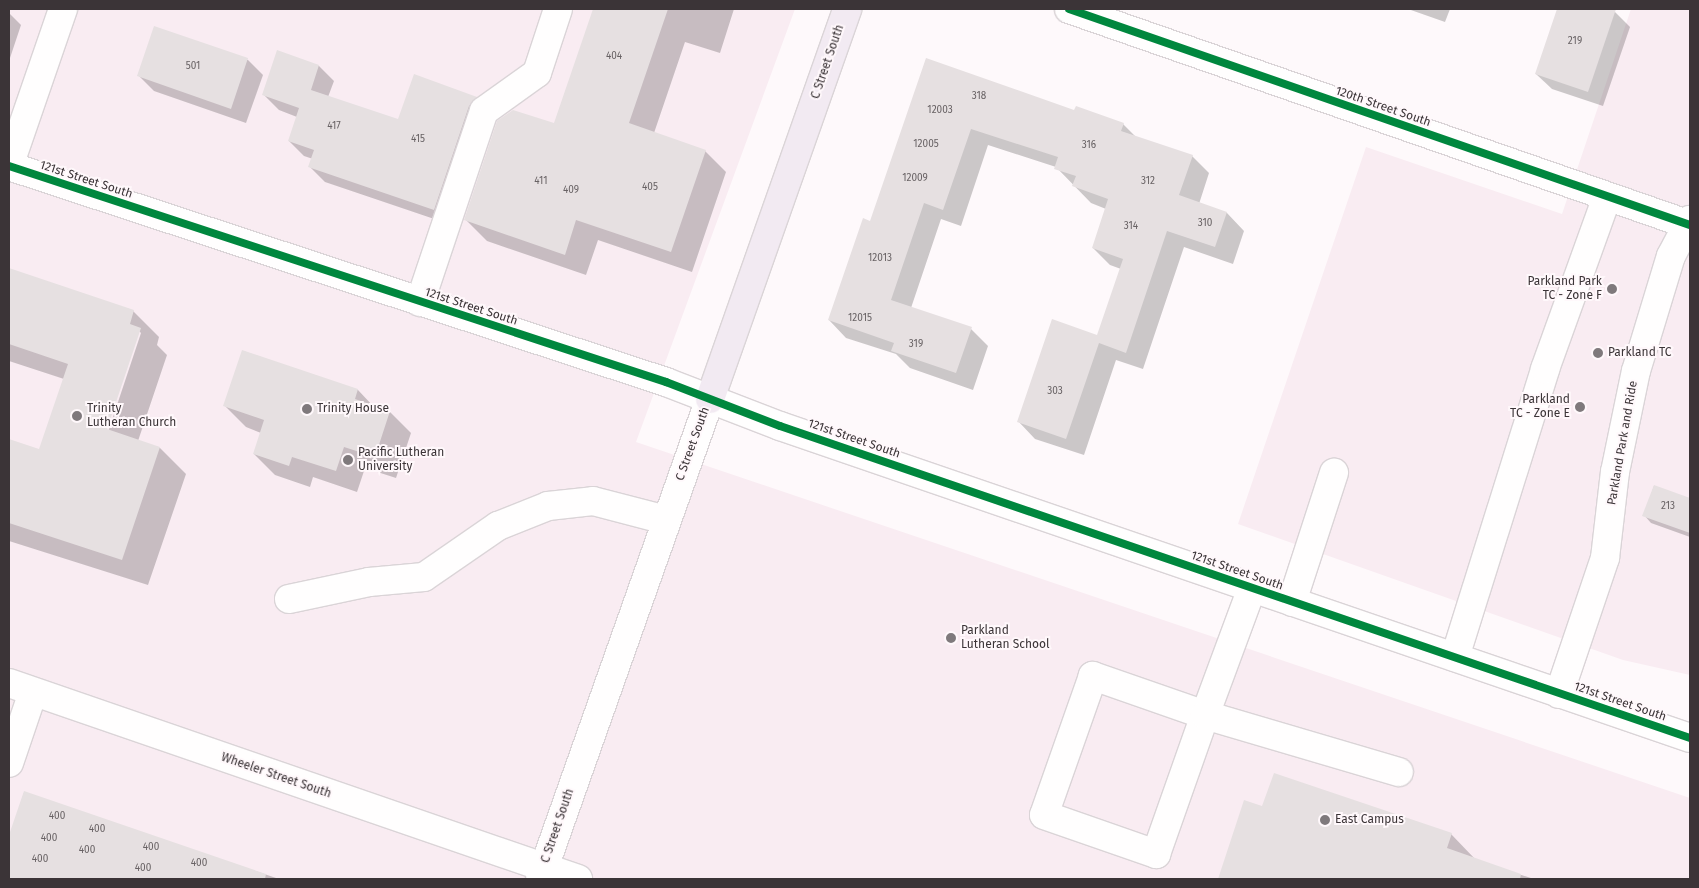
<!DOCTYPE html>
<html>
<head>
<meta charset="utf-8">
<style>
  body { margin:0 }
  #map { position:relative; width:1699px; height:888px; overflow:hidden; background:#fef9fb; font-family:"Fira Sans",sans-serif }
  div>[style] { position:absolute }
  .built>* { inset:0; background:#f9ecf2 }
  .shadow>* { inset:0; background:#0003 }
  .building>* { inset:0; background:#e6e0e1 }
  .roads { filter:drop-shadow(1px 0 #dad4d7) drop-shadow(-1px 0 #dad4d7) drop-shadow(0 1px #dad4d7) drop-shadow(0 -1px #dad4d7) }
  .minor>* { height:28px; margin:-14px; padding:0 14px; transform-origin:14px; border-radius:14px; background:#fffefe }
  .major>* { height:28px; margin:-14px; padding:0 14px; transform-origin:14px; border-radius:14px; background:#f2eaf2 }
  .cycleway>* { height:8px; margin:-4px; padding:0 4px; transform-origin:4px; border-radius:4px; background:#00873e }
  .dots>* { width:14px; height:14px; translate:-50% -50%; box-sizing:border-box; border:2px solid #fff8fb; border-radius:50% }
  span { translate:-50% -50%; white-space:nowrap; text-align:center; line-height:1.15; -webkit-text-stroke:4px #fff8fb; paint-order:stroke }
  .number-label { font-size:10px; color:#686264 }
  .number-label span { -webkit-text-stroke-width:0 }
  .street-label { font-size:12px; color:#3b3437 }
  .poi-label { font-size:12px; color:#3b3437 }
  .right { translate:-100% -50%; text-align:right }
  .left { translate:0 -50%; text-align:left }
  .frame { position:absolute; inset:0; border:10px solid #3b3437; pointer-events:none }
</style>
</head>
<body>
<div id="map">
  <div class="built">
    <i style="clip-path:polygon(9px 9px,795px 9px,636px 442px,1690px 798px,1690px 879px,9px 879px)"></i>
    <i style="clip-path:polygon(1631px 9px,1690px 9px,1690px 675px,1623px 660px,1238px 524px,1366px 147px,1562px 214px)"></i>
  </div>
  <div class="shadow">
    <i style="clip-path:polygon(594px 9px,734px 9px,720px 53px,685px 42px,654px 133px,705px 151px,726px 172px,692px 272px,598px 240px,586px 275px,487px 241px,465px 219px,554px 125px)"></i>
    <i style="clip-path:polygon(1408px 9px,1450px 9px,1445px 22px)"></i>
    <i style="clip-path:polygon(1559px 9px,1605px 9px,1615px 12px,1630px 27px,1603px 106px,1552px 89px,1536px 74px)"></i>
    <i style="clip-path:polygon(9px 13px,21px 25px,9px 61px)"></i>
    <i style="clip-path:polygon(155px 28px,248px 60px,263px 75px,246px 123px,154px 91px,139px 76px)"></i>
    <i style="clip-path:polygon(278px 52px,319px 66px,334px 81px,328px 97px,399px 121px,476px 98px,491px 113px,449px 224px,325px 182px,310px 167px,313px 159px,304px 156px,289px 141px,297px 117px,279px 110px,264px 95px)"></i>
    <i style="clip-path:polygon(926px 60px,1075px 112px,1123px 124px,1136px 137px,1192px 156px,1209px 173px,1199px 204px,1227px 213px,1244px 231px,1233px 264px,1184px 247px,1143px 369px,1116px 360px,1084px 455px,1035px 439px,1018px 421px,1098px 337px,1121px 269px,1110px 265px,1093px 248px,1106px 209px,1091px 203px,1056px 167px,988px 145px,961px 226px,941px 219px,911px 308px,971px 329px,988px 346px,973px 390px,910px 368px,896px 354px,846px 338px,829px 320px,871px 222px)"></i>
    <i style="clip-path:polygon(evenodd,9px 269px,133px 311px,159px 337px,157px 345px,167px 355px,138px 441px,160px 448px,186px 474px,148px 585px,9px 541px,9px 440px,40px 451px,64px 379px,9px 361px,9px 269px,139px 331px,141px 333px,107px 435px,104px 434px,139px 331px)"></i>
    <i style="clip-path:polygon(243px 351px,358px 390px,374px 407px,390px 412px,411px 433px,396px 478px,365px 468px,357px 492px,313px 477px,310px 487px,275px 475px,254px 454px,261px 433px,246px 427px,225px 406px)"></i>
    <i style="clip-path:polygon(1654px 486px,1690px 499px,1690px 537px,1651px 523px,1644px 515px)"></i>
    <i style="clip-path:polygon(24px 793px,279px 879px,9px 879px,9px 839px)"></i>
    <i style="clip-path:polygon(1245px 802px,1263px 808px,1451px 834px,1476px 860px,1534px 879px,1219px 879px)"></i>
  </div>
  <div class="building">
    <i style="clip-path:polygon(593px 9px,668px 9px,629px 123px,706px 150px,671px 252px,576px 220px,565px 255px,464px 220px,497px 121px,513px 110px,554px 123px)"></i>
    <i style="clip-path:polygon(1557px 9px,1616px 9px,1588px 92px,1535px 74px)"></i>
    <i style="clip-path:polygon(154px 26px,248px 58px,231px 109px,137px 76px)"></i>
    <i style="clip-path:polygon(277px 50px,319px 65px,311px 90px,398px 119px,414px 74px,477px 97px,469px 106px,434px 210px,308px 167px,314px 150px,288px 141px,299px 108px,262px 95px)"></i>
    <i style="clip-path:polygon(926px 58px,1074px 110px,1076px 106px,1124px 123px,1121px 131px,1193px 155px,1179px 195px,1227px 212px,1215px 247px,1167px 231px,1126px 353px,1099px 343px,1066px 439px,1017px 422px,1052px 319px,1097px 335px,1123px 259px,1092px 248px,1108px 199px,1072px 186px,1076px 176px,1054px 169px,1058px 157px,971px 129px,943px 210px,924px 203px,891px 300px,972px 327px,956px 373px,891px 351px,894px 343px,828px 320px,863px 218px,870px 221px)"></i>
    <i style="clip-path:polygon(9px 268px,134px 310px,130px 324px,141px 328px,107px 429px,160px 447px,122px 560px,9px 523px,9px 439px,39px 449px,68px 364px,9px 344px)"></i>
    <i style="clip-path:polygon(242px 350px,358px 389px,355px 399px,390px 411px,375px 457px,344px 447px,336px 471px,292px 457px,289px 466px,253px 454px,264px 420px,223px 406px)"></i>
    <i style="clip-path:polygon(1654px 485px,1690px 498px,1690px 533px,1642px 516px)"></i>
    <i style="clip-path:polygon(1274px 773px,1452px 833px,1447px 848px,1521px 874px,1520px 879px,1218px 879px,1244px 800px,1262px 806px)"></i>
    <i style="clip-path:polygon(24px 791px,266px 874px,265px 879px,9px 879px,9px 835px)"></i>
  </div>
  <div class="roads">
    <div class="minor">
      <i style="left:1069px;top:9px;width:657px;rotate:19.18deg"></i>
      <i style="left:9px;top:166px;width:692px;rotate:18.2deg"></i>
      <i style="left:666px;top:382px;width:122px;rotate:21.1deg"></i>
      <i style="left:780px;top:426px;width:962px;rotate:18.92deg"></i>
      <i style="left:9px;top:166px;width:166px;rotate:-71deg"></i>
      <i style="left:420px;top:302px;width:201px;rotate:-71.5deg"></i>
      <i style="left:484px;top:111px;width:65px;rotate:-35.6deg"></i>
      <i style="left:537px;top:73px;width:67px;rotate:-71.8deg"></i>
      <i style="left:1252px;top:588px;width:135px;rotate:110.3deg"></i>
      <i style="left:1205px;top:715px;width:119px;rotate:-160.8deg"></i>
      <i style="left:1093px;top:676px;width:147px;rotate:109.4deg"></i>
      <i style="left:1044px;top:815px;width:119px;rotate:19.2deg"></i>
      <i style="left:1156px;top:854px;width:147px;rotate:-70.6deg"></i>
      <i style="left:1205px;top:715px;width:202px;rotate:16.4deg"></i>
      <i style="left:289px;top:599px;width:82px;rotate:-12deg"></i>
      <i style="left:369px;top:582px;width:55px;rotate:-5.2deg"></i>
      <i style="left:424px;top:577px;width:90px;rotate:-34.6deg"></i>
      <i style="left:498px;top:526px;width:54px;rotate:-21.8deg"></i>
      <i style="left:548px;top:506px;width:45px;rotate:-6.3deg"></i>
      <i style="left:593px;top:501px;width:75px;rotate:14.6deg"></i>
      <i style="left:1292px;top:602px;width:136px;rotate:-72deg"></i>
      <i style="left:1455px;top:657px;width:302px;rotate:-72.6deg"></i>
      <i style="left:1545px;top:369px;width:183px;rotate:-70.2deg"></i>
      <i style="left:9px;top:683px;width:602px;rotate:19.01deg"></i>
      <i style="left:1559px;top:694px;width:144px;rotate:-71.3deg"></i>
      <i style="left:1605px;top:558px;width:87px;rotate:-83.4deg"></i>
      <i style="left:1615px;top:472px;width:103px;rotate:-78.3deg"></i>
      <i style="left:1636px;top:371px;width:120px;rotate:-73.1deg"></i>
      <i style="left:1671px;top:256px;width:41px;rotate:-62.2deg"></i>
      <i style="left:9px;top:763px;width:75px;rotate:-71.3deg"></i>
      <i style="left:540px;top:879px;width:509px;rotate:-70.5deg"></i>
    </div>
    <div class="major">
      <i style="left:710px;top:399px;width:413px;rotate:-70.6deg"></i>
    </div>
  </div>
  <div class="cycleway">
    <i style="left:1069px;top:9px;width:657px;rotate:19.18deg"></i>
    <i style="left:9px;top:166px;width:692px;rotate:18.2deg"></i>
    <i style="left:666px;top:382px;width:122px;rotate:21.1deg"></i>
    <i style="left:780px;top:426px;width:962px;rotate:18.92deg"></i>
  </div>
  <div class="dots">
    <i style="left:1612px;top:289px;background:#7f797c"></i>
    <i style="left:1598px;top:353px;background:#7f797c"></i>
    <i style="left:1580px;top:407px;background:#7f797c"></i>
    <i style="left:307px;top:409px;background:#7f797c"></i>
    <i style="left:77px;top:416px;background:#7f797c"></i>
    <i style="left:348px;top:460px;background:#7f797c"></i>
    <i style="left:951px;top:638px;background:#7f797c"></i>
    <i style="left:1325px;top:820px;background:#7f797c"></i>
  </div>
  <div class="number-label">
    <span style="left:1575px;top:42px">219</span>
    <span style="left:614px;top:57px">404</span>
    <span style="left:193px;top:67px">501</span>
    <span style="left:979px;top:97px">318</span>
    <span style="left:940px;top:111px">12003</span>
    <span style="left:334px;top:127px">417</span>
    <span style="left:418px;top:140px">415</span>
    <span style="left:926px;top:145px">12005</span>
    <span style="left:1089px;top:146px">316</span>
    <span style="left:915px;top:179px">12009</span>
    <span style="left:541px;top:182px">411</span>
    <span style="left:1148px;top:182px">312</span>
    <span style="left:650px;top:188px">405</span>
    <span style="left:571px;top:191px">409</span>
    <span style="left:1205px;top:224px">310</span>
    <span style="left:1131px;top:227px">314</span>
    <span style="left:880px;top:259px">12013</span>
    <span style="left:860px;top:319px">12015</span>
    <span style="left:916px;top:345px">319</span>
    <span style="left:1055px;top:392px">303</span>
    <span style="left:1668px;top:507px">213</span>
    <span style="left:57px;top:817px">400</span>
    <span style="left:97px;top:830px">400</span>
    <span style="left:49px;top:839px">400</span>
    <span style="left:151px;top:848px">400</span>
    <span style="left:87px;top:851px">400</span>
    <span style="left:40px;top:860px">400</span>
    <span style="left:199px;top:864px">400</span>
    <span style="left:143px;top:869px">400</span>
  </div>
  <div class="street-label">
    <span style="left:828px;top:62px;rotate:-71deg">C Street South</span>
    <span style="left:1383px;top:107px;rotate:19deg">120th Street South</span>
    <span style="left:86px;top:180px;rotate:18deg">121st Street South</span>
    <span style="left:471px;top:307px;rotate:18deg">121st Street South</span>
    <span style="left:854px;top:439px;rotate:19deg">121st Street South</span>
    <span style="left:1623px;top:443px;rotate:-80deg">Parkland Park and Ride</span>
    <span style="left:693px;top:444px;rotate:-70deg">C Street South</span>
    <span style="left:1237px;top:571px;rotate:19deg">121st Street South</span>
    <span style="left:1620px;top:702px;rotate:19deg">121st Street South</span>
    <span style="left:276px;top:776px;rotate:19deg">Wheeler Street South</span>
    <span style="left:558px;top:826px;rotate:-71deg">C Street South</span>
  </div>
  <div class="poi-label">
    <span class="right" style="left:1602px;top:289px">Parkland Park<br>TC - Zone F</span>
    <span class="left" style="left:1608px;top:353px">Parkland TC</span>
    <span class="right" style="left:1570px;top:407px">Parkland<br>TC - Zone E</span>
    <span class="left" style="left:87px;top:416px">Trinity<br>Lutheran Church</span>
    <span class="left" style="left:317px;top:409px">Trinity House</span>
    <span class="left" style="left:358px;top:460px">Pacific Lutheran<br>University</span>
    <span class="left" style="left:961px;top:638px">Parkland<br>Lutheran School</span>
    <span class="left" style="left:1335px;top:820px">East Campus</span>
  </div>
  <div class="frame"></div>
</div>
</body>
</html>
